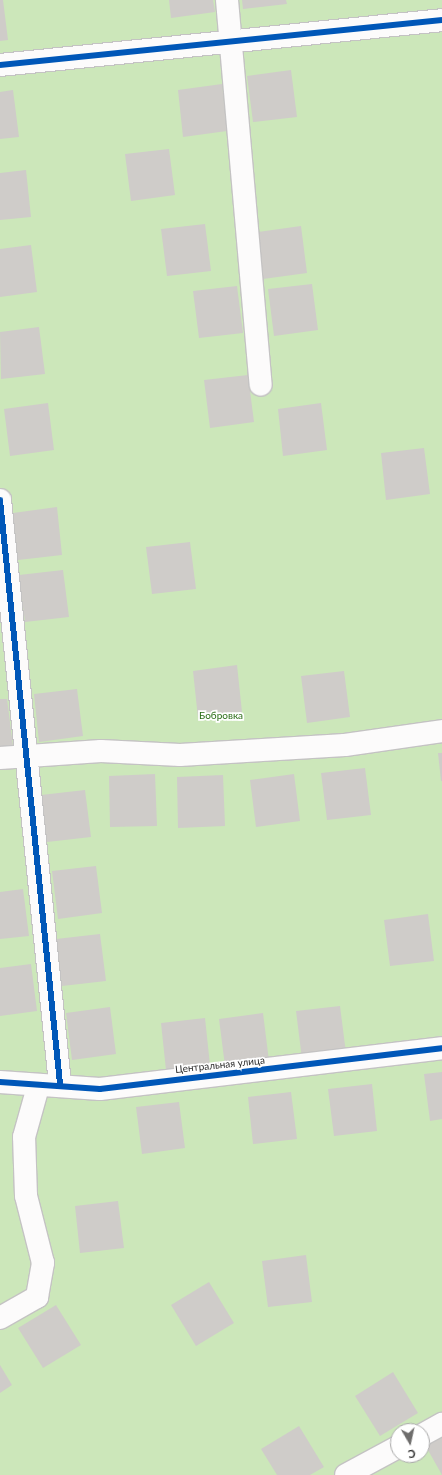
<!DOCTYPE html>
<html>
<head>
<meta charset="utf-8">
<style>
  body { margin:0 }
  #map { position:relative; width:442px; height:1475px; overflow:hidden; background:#eae6e2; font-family:Lato,sans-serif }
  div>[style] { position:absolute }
  .green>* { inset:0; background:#cce7ba }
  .building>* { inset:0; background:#cfccc9 }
  .roads { filter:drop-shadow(1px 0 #c4c3c3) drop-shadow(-1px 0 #c4c3c3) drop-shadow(0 1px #c4c3c3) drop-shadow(0 -1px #c4c3c3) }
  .street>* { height:22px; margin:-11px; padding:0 11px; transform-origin:11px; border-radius:11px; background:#fcfbfb }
  .cycleway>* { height:6px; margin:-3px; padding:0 3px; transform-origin:3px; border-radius:3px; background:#0057b8 }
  span { translate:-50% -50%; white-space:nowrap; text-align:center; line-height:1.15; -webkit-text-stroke:3.5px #fff; paint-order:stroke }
  .park-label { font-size:10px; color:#2b6e18 }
  .street-label { font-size:10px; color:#2c2c2c }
  .north { position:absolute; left:390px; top:1423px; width:40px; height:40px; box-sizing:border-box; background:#fff; border:1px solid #ababab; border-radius:50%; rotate:171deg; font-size:11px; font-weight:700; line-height:16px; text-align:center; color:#2c2c2c }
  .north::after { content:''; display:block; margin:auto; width:14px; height:18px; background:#6e6d6c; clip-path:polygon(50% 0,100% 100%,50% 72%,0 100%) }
</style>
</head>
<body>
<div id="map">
  <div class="green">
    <i style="clip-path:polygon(evenodd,0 0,442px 0,442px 1475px,0 1475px,0 0,398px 1431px,422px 1431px,422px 1455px,398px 1455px,398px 1431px)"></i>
  </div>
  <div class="building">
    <i style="clip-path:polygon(0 0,3px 0,8px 40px,0 41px)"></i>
    <i style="clip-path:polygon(169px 0,213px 0,215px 12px,171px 18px)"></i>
    <i style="clip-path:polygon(242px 0,286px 0,287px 4px,243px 9px)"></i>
    <i style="clip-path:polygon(291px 70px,297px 117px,253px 122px,247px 76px)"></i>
    <i style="clip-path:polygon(222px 84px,227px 131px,183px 137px,178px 90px)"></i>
    <i style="clip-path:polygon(13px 90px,19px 137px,0 139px,0 92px)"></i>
    <i style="clip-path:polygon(169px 149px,175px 195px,131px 201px,125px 154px)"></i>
    <i style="clip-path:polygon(26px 170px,31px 217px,0 220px,0 173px)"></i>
    <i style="clip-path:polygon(205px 224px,211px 271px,167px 276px,161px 229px)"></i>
    <i style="clip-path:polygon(301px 226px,307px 273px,263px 279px,258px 232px)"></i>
    <i style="clip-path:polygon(31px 245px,37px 292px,0 297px,0 249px)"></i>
    <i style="clip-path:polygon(312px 284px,318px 330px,274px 336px,268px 289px)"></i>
    <i style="clip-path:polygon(237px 286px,243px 333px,199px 338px,193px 291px)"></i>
    <i style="clip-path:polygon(39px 327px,45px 374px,1px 379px,0 332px)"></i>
    <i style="clip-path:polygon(248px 375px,254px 422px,210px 428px,204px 380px)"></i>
    <i style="clip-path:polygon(48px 403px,54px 450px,10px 456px,4px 409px)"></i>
    <i style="clip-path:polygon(321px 403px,327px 450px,283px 456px,278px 409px)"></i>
    <i style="clip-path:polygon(424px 448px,430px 494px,386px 500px,381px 453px)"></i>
    <i style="clip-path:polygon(57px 507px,62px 555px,18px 560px,13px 513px)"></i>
    <i style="clip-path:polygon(190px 542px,196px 589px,152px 594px,146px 547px)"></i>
    <i style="clip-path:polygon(63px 570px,69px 617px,25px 622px,19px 575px)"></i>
    <i style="clip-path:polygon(237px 665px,242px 712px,198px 718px,193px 671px)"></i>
    <i style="clip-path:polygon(344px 671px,350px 717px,307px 723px,301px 676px)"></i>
    <i style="clip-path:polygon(77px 689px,83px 736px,39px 742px,34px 694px)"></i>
    <i style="clip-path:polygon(0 699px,7px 699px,13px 746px,0 747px)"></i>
    <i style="clip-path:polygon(438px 753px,442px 753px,442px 781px,441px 781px)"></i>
    <i style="clip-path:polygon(365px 768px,371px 815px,327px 820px,321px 773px)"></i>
    <i style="clip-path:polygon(155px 774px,157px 826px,110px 827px,109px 776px)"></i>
    <i style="clip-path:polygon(294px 774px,300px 821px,256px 827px,250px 780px)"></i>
    <i style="clip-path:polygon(223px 775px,225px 826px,178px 828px,177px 777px)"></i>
    <i style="clip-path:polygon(85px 790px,91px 837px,47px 842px,41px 795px)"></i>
    <i style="clip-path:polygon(96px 866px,102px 913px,58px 919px,52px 871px)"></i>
    <i style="clip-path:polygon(23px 889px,29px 936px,0 939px,0 892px)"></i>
    <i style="clip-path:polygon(428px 914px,434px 961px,390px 966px,384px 920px)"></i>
    <i style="clip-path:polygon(100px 934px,106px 981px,62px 986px,56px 939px)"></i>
    <i style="clip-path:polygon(31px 964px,37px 1011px,0 1016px,0 968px)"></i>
    <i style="clip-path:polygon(340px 1006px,346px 1053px,302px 1059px,296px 1011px)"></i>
    <i style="clip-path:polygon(110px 1007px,116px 1054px,72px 1060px,66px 1013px)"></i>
    <i style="clip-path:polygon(263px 1013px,269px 1061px,225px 1066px,219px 1019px)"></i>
    <i style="clip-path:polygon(205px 1018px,210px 1065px,166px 1070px,161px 1023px)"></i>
    <i style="clip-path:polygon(442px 1072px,442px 1119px,430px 1121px,424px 1074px)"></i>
    <i style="clip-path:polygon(372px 1084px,377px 1131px,334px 1136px,328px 1089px)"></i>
    <i style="clip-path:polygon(291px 1092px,297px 1139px,253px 1144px,248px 1097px)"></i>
    <i style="clip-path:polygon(179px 1102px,185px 1148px,142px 1154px,136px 1107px)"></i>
    <i style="clip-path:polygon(118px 1201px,124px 1248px,80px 1253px,75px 1206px)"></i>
    <i style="clip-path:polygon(306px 1255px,312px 1302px,268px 1307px,262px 1261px)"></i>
    <i style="clip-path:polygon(209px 1282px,234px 1323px,196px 1346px,171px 1305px)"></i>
    <i style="clip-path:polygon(56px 1305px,81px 1345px,43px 1368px,18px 1328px)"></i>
    <i style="clip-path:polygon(0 1365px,12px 1385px,0 1393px)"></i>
    <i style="clip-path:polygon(393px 1372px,418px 1413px,380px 1436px,355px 1396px)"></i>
    <i style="clip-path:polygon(299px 1426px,324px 1467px,310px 1475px,277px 1475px,261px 1449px)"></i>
    <i style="clip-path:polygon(442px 1433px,442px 1475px,424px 1443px)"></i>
  </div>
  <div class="roads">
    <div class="street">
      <i style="left:227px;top:0;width:386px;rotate:85deg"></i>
      <i style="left:0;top:65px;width:444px;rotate:-5.8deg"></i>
      <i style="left:0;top:500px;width:587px;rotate:84.13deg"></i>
      <i style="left:0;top:758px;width:101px;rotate:-4deg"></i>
      <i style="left:101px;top:751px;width:79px;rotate:2.9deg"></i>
      <i style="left:180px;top:755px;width:165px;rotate:-3.5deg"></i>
      <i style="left:345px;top:745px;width:98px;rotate:-8.2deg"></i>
      <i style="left:0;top:1082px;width:100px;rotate:4deg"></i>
      <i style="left:100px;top:1089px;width:344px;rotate:-6.8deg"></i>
      <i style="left:0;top:1318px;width:43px;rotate:-29.6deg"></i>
      <i style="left:37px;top:1297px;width:35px;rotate:-80deg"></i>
      <i style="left:43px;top:1263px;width:69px;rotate:-104.2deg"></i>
      <i style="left:26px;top:1196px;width:59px;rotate:-91.9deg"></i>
      <i style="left:24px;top:1137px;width:52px;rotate:-74.4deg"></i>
      <i style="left:422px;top:1435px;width:23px;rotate:-29deg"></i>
      <i style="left:346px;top:1475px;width:59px;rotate:-28.3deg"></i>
    </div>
  </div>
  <div class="cycleway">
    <i style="left:0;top:65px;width:444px;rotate:-5.8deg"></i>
    <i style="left:0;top:500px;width:587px;rotate:84.13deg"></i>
    <i style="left:0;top:1082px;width:100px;rotate:4deg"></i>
    <i style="left:100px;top:1089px;width:344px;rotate:-6.8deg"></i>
  </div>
  <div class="park-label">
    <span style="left:221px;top:716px">Бобровка</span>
  </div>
  <div class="street-label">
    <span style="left:220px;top:1065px;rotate:-6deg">Центральная улица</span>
  </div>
  <div class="north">С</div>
</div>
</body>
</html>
